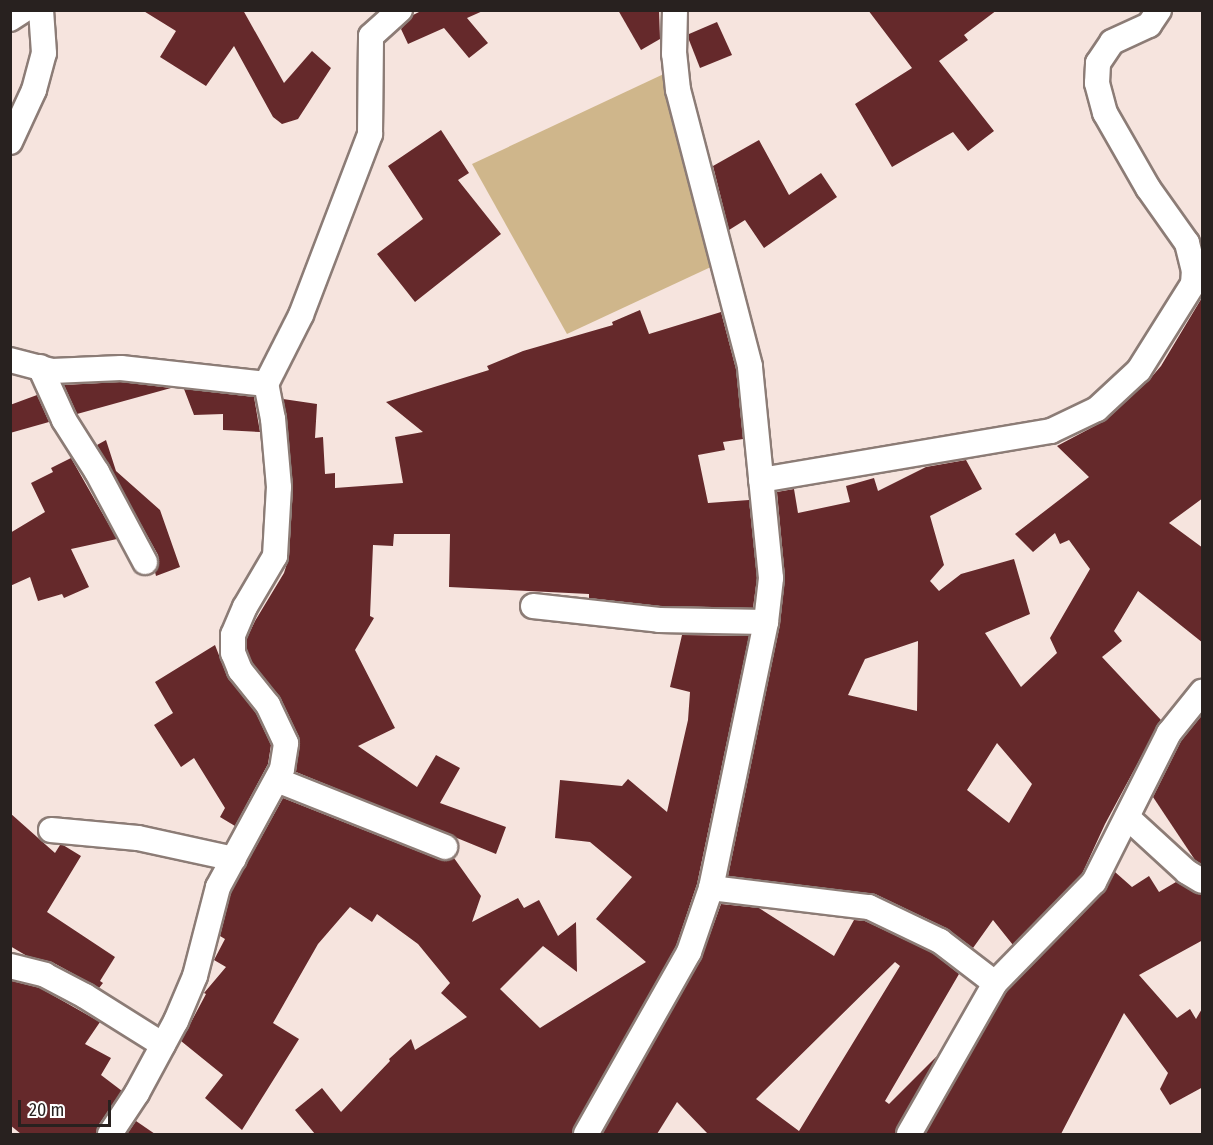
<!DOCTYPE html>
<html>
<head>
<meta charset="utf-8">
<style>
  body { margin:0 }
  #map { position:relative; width:1213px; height:1145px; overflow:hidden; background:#f6e4de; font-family:"Fira Sans Condensed",sans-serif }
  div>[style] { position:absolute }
  .green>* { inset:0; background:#cfb68b }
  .building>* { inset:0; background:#65292b }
  .roads { filter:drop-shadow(2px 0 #8c7c76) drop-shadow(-2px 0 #8c7c76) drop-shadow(0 2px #8c7c76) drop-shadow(0 -2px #8c7c76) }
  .minor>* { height:24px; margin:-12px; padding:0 12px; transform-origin:12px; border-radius:12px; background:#fff }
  span { translate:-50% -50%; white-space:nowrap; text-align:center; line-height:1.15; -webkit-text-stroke:6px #fff; paint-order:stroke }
  .frame { position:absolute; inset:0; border:12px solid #28211f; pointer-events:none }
  .scale { position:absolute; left:18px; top:1100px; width:93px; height:27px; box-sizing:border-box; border:3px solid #28211f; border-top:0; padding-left:8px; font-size:18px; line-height:21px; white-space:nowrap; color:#28211f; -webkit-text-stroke:4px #fff; paint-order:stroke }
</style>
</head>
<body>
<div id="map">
  <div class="green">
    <i style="clip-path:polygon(668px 72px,713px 266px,567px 334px,472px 164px)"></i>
  </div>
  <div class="building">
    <i style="clip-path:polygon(142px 10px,243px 10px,284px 83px,312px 51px,331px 68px,298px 119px,282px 124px,273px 117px,234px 46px,206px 86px,160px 57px,176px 31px)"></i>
    <i style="clip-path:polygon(423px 10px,485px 10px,467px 18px,488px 43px,469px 58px,444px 28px,408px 44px,401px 29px,413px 15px)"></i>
    <i style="clip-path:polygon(618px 10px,659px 10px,660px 39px,641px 50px)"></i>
    <i style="clip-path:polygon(868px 10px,997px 10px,964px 35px,968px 40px,939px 61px,994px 131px,968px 151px,953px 132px,892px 167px,855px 104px,912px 68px)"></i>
    <i style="clip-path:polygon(717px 22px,732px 55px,700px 68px,689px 40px,689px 34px)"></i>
    <i style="clip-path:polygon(441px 130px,469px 173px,458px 180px,501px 234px,415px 302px,377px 254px,423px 219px,388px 166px)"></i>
    <i style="clip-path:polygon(759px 140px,789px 195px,821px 173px,837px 197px,764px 248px,745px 220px,729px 230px,713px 166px)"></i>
    <i style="clip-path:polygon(evenodd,1203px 296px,1203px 498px,1169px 523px,1203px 548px,1203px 643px,1138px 591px,1114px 631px,1122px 641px,1102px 657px,1161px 720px,1105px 824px,1082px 874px,1013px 945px,993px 920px,973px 948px,946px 928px,875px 894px,728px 876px,780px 624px,785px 577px,777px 492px,794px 489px,798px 513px,850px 502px,846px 486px,874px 478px,878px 491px,926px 467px,966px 460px,982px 489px,930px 516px,944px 565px,930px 581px,939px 591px,961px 574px,1014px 559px,1030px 614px,985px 633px,1021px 687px,1057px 653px,1050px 638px,1090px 569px,1069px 540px,1060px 544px,1055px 533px,1033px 552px,1015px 534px,1089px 477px,1057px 446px,1106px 420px,1149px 380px,1161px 366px,1203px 296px,918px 641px,917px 711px,848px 695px,865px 659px,918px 641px,1203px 296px,997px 743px,1032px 784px,1009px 823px,967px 790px,997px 743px)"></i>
    <i style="clip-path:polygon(640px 310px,649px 334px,721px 312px,736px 369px,743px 439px,723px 442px,725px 450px,698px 455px,708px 503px,749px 500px,757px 578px,753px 608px,660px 606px,589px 598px,589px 594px,449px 587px,450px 534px,394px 534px,393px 546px,373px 545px,370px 616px,374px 618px,355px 650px,395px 728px,358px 746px,417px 787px,436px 755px,460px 768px,440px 803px,506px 827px,496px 854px,296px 772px,299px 737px,281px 699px,252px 663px,247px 650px,247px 638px,255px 621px,284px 573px,289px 557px,293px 486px,283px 399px,317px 404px,315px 438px,323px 437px,325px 474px,335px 473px,335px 488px,403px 483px,395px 437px,423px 432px,386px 402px,489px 370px,487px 366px,523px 351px,613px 325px,612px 322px)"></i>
    <i style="clip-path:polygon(121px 382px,171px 388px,77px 414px,64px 385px)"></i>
    <i style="clip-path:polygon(184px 389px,254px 397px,260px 432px,223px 430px,223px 414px,194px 415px)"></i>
    <i style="clip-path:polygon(37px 395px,49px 422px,10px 433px,10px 405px)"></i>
    <i style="clip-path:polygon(106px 440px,116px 471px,160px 510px,180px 567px,156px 576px,155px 572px,159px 563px,158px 555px,97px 445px)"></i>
    <i style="clip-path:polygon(71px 458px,117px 539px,71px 549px,89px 587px,64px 598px,62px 594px,38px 601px,30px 577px,10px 586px,10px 533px,45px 512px,31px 483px,53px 472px,51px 468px)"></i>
    <i style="clip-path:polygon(682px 635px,749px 636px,697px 884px,676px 946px,572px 1134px,315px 1134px,295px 1110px,322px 1088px,341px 1112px,390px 1061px,389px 1059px,411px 1039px,415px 1050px,467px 1017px,441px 993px,450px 983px,418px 944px,377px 914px,372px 922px,350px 907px,318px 944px,273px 1023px,299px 1039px,242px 1130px,205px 1098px,223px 1075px,181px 1041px,206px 994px,204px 993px,226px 967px,214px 960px,225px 939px,220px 936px,231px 892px,283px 798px,440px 860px,454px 858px,481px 896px,472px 922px,518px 898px,524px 908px,539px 900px,558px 936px,576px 922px,577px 972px,543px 946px,500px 989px,540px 1028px,646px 962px,596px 919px,632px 877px,590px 842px,555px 838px,560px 780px,622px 786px,628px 779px,667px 812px,688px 720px,690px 692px,670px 687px)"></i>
    <i style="clip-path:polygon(215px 645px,227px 676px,256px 713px,271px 745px,268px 764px,235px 826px,220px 817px,225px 808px,194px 758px,181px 767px,154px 725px,173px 713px,155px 682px)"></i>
    <i style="clip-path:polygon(1203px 714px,1203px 865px,1195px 860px,1153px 797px,1181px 741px)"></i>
    <i style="clip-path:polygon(10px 813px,55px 853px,60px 845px,63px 845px,81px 856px,47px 912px,115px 957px,100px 981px,103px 983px,99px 988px,52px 962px,27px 956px,10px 946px)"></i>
    <i style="clip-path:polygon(1115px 872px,1132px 887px,1149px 876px,1159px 892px,1176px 882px,1203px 895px,1203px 940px,1139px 975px,1177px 1018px,1190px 1009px,1196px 1019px,1203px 1007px,1203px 1087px,1170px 1105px,1160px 1089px,1168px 1073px,1124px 1013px,1061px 1134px,925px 1134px,1006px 992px,1104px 892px)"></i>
    <i style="clip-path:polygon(evenodd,721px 904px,759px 908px,834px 956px,854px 920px,865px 921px,933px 953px,959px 974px,885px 1101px,889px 1104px,937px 1056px,895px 1134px,708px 1134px,677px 1102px,657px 1134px,602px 1134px,701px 959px,721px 904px,895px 962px,900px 966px,799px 1131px,756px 1099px,895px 962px)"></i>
    <i style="clip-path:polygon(12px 981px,40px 988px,100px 1022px,85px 1044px,111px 1058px,101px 1075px,122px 1091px,98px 1126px,96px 1134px,21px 1134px,10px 1125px)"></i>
    <i style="clip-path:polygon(136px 1121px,155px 1134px,127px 1134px)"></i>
  </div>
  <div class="roads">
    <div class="minor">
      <i style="left:10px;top:19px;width:17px;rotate:-33deg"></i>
      <i style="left:10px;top:142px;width:57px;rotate:-65.2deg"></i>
      <i style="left:34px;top:90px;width:38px;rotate:-75deg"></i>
      <i style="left:44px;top:53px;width:43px;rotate:-94deg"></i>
      <i style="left:10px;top:360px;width:43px;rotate:14.7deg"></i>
      <i style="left:52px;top:371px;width:69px;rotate:-2.5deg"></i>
      <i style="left:121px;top:368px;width:146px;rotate:6.3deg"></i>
      <i style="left:40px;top:367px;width:58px;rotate:65.6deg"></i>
      <i style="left:64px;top:420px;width:62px;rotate:57.6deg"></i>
      <i style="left:97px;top:472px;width:102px;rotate:61.9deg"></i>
      <i style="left:761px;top:480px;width:294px;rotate:-9.6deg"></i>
      <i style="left:1051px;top:431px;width:51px;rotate:-25.6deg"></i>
      <i style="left:1097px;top:409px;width:57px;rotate:-42.9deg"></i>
      <i style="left:1139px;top:370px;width:102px;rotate:-57.9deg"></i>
      <i style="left:1193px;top:284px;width:13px;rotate:-86deg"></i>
      <i style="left:1194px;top:271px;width:29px;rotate:-104deg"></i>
      <i style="left:1187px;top:243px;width:67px;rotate:-125.3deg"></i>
      <i style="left:1148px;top:188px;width:86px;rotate:-119.8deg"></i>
      <i style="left:1105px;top:113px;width:31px;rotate:-105deg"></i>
      <i style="left:1097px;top:83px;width:20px;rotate:-87deg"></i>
      <i style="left:1098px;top:63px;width:25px;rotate:-56deg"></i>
      <i style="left:1112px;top:42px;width:41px;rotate:-24.7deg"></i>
      <i style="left:1149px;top:25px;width:18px;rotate:-56deg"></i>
      <i style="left:533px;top:606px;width:127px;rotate:6.3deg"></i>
      <i style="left:659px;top:620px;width:107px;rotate:1.1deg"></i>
      <i style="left:277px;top:780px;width:181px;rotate:21.7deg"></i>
      <i style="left:1127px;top:817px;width:81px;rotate:42.5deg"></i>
      <i style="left:1187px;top:872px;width:17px;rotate:31deg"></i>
      <i style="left:51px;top:830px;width:87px;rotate:5.3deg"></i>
      <i style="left:138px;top:838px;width:98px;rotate:12.3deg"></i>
      <i style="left:711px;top:888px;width:159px;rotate:6.9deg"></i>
      <i style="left:869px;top:907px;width:79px;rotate:25.6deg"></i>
      <i style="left:940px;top:941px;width:69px;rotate:37.4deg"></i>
      <i style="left:10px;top:966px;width:36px;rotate:14deg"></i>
      <i style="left:45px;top:975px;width:45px;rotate:27.7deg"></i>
      <i style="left:85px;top:996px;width:92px;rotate:32.1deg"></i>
      <i style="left:110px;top:1134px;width:49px;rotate:-56.6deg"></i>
      <i style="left:137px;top:1093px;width:82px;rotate:-61.6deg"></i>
      <i style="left:176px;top:1021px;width:49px;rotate:-67.1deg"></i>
      <i style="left:195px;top:976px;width:92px;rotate:-75.5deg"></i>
      <i style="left:218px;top:887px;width:134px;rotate:-61.5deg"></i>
      <i style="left:282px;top:769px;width:26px;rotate:-81deg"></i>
      <i style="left:286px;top:743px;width:42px;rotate:-115.3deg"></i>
      <i style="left:268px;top:705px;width:45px;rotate:-128.7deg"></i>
      <i style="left:240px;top:670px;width:18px;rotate:-112deg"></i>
      <i style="left:233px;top:653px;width:18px;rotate:-90deg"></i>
      <i style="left:233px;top:635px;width:30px;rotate:-67deg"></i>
      <i style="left:245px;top:607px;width:59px;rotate:-59.5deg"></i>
      <i style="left:275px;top:556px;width:69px;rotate:-86.7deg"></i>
      <i style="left:279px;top:487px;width:68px;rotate:-95deg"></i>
      <i style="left:273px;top:419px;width:36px;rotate:-101deg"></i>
      <i style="left:266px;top:384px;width:77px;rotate:-63.1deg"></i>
      <i style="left:301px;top:315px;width:194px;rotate:-69.1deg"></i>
      <i style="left:370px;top:134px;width:98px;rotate:-89.4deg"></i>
      <i style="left:371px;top:36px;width:39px;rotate:-42deg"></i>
      <i style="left:586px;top:1134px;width:209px;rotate:-60.5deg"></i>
      <i style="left:689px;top:952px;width:68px;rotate:-71deg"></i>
      <i style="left:711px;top:888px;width:272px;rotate:-78.3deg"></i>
      <i style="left:766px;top:622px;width:44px;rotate:-83.5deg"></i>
      <i style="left:771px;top:578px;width:213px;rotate:-95.7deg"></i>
      <i style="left:750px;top:366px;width:285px;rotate:-104.6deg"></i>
      <i style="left:678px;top:90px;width:36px;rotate:-96deg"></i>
      <i style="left:674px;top:54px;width:44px;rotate:-88.7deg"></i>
      <i style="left:909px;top:1134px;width:174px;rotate:-60.3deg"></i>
      <i style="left:995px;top:983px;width:141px;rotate:-45.6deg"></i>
      <i style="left:1094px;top:882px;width:167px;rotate:-63.3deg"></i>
      <i style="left:1169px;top:733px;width:53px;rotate:-51.2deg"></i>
    </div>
  </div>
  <div class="frame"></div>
  <div class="scale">20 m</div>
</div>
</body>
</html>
